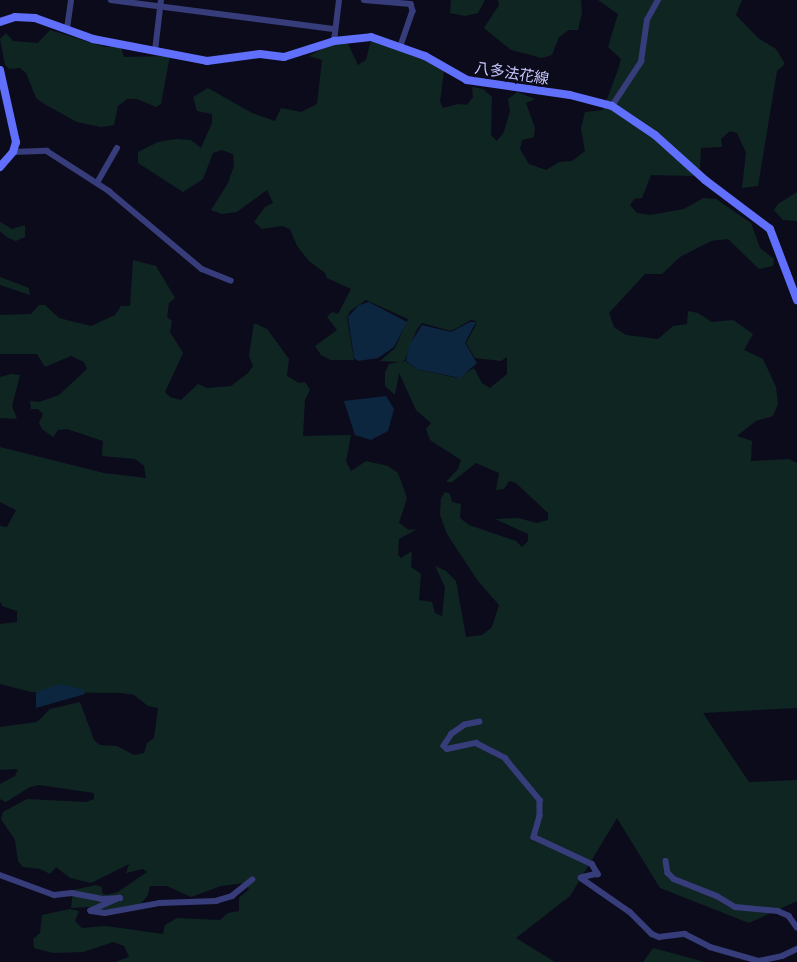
<!DOCTYPE html>
<html>
<head>
<meta charset="utf-8">
<style>
  body { margin:0 }
  #map { position:relative; width:797px; height:962px; overflow:hidden; background:#0c0b1c; font-family:"Archivo Narrow","Noto Sans JP",sans-serif }
  div>[style] { position:absolute }
  .green>* { inset:0; background:#0f2522 }
  .water>* { inset:0; background:#0c263f }
  .street>* { height:5.5px; margin:-2.75px; padding:0 2.75px; transform-origin:2.75px; border-radius:2.75px; background:#373c7a }
  .secondary>* { height:8px; margin:-4px; padding:0 4px; transform-origin:4px; border-radius:4px; background:#606ffc }
  span { translate:-50% -50%; white-space:nowrap; text-align:center; line-height:1.15; -webkit-text-stroke:5px #0c0b1c; paint-order:stroke }
  .street-label { font-size:15px; color:#c7c7fe }
</style>
</head>
<body>
<div id="map">
  <div class="green">
    <i style="clip-path:polygon(451px 0,485px 0,478px 13px,465px 16px,450px 13px)"></i>
    <i style="clip-path:polygon(498px 0,581px 0,582px 13px,578px 30px,569px 30px,559px 37px,552px 55px,542px 58px,511px 50px,484px 28px,499px 5px)"></i>
    <i style="clip-path:polygon(evenodd,598px 0,742px 0,736px 15px,758px 38px,776px 49px,785px 64px,777px 71px,758px 186px,742px 188px,746px 153px,737px 133px,730px 131px,721px 139px,722px 147px,701px 148px,700px 168px,692px 176px,651px 175px,642px 198px,634px 199px,630px 205px,637px 213px,650px 215px,684px 209px,703px 198px,716px 199px,751px 223px,760px 248px,774px 259px,773px 266px,759px 269px,728px 239px,711px 241px,680px 257px,662px 274px,645px 274px,609px 313px,614px 327px,626px 335px,658px 339px,673px 326px,687px 324px,688px 311px,698px 313px,712px 322px,733px 320px,753px 334px,744px 350px,763px 359px,776px 387px,778px 404px,773px 416px,756px 421px,737px 436px,752px 441px,751px 461px,789px 459px,797px 463px,797px 708px,703px 713px,749px 782px,797px 780px,797px 901px,749px 923px,660px 888px,617px 818px,570px 896px,516px 938px,555px 962px,115px 962px,129px 957px,124px 946px,113px 942px,83px 952px,53px 953px,34px 948px,33px 939px,40px 933px,42px 915px,70px 909px,79px 911px,75px 921px,82px 928px,106px 926px,163px 934px,165px 925px,177px 918px,220px 920px,228px 913px,239px 911px,239px 898px,249px 889px,245px 883px,221px 886px,191px 897px,167px 886px,150px 886px,148px 895px,137px 908px,95px 911px,91px 907px,71px 908px,73px 890px,96px 885px,102px 887px,102px 893px,107px 895px,118px 892px,147px 872px,143px 869px,126px 873px,129px 864px,91px 883px,70px 878px,56px 867px,50px 874px,40px 869px,23px 867px,18px 861px,15px 840px,1px 819px,3px 812px,27px 799px,86px 802px,94px 799px,94px 793px,39px 785px,30px 787px,6px 802px,0 799px,0 784px,15px 776px,18px 769px,0 770px,0 727px,37px 722px,50px 709px,80px 702px,94px 740px,100px 745px,117px 746px,134px 755px,144px 753px,147px 743px,154px 738px,158px 708px,148px 706px,134px 695px,122px 693px,31px 692px,0 684px,0 624px,17px 622px,17px 611px,2px 606px,0 601px,0 526px,7px 527px,16px 510px,0 502px,0 447px,104px 473px,146px 478px,144px 466px,135px 459px,102px 456px,103px 441px,67px 429px,58px 430px,53px 437px,42px 429px,39px 423px,43px 414px,38px 409px,31px 409px,30px 401px,39px 402px,59px 395px,87px 369px,84px 362px,71px 356px,45px 367px,37px 354px,0 354px,0 315px,31px 314px,39px 305px,45px 305px,59px 318px,91px 326px,115px 315px,121px 306px,130px 306px,133px 260px,156px 266px,175px 298px,169px 303px,167px 317px,172px 321px,170px 332px,183px 353px,165px 392px,170px 397px,181px 400px,198px 384px,207px 388px,231px 386px,248px 373px,253px 366px,249px 356px,254px 323px,267px 329px,289px 359px,287px 376px,299px 383px,305px 382px,310px 390px,305px 400px,303px 436px,351px 435px,346px 461px,351px 471px,366px 461px,388px 466px,398px 473px,407px 498px,399px 523px,409px 530px,417px 529px,399px 539px,398px 555px,401px 558px,412px 551px,411px 567px,421px 574px,419px 600px,432px 602px,435px 613px,442px 616px,445px 587px,435px 566px,446px 571px,456px 581px,466px 637px,482px 635px,492px 627px,499px 605px,478px 581px,447px 534px,440px 515px,441px 498px,445px 492px,450px 494px,452px 502px,461px 504px,460px 518px,469px 525px,516px 541px,522px 547px,528px 541px,528px 534px,495px 519px,518px 518px,537px 523px,548px 520px,548px 513px,516px 483px,509px 481px,504px 489px,496px 490px,499px 473px,476px 463px,452px 482px,446px 482px,458px 469px,461px 460px,430px 440px,426px 429px,431px 423px,416px 410px,399px 373px,395px 395px,385px 386px,385px 372px,389px 364px,399px 362px,380px 361px,395px 348px,408px 319px,366px 300px,350px 311px,347px 318px,354px 360px,331px 360px,321px 355px,315px 346px,337px 330px,327px 317px,332px 312px,338px 314px,351px 289px,327px 278px,325px 273px,309px 261px,297px 246px,290px 229px,282px 226px,262px 229px,254px 222px,265px 207px,273px 203px,267px 190px,237px 212px,222px 214px,211px 210px,228px 183px,234px 166px,233px 154px,222px 150px,213px 153px,203px 179px,183px 192px,138px 163px,138px 152px,158px 142px,176px 139px,191px 140px,201px 148px,212px 123px,212px 114px,197px 111px,193px 97px,208px 88px,252px 113px,275px 121px,281px 108px,301px 112px,317px 104px,322px 60px,309px 56px,329px 45px,347px 42px,358px 65px,366px 60px,371px 40px,423px 58px,444px 70px,440px 102px,443px 108px,458px 104px,467px 105px,473px 97px,472px 87px,483px 89px,492px 97px,491px 135px,497px 141px,504px 132px,510px 111px,508px 99px,517px 92px,535px 99px,526px 103px,535px 128px,534px 137px,522px 140px,520px 149px,529px 164px,546px 170px,559px 162px,572px 161px,585px 151px,581px 129px,585px 112px,603px 110px,619px 67px,621px 59px,608px 47px,618px 14px,598px 0,471px 320px,476px 321px,476px 325px,466px 343px,475px 358px,501px 361px,507px 357px,507px 374px,490px 388px,482px 383px,474px 368px,457px 378px,417px 369px,405px 361px,400px 362px,405px 360px,417px 329px,422px 323px,451px 331px,471px 320px)"></i>
    <i style="clip-path:polygon(50px 30px,105px 47px,121px 47px,124px 57px,170px 56px,161px 104px,156px 107px,137px 99px,127px 99px,118px 106px,114px 125px,101px 127px,77px 122px,46px 105px,36px 98px,26px 73px,20px 68px,9px 69px,5px 65px,0 39px,6px 33px,13px 41px,38px 43px)"></i>
    <i style="clip-path:polygon(797px 192px,797px 221px,783px 220px,774px 210px,778px 204px)"></i>
    <i style="clip-path:polygon(0 222px,12px 229px,25px 225px,25px 237px,16px 241px,8px 238px,0 231px)"></i>
    <i style="clip-path:polygon(0 277px,29px 288px,30px 295px,0 285px)"></i>
    <i style="clip-path:polygon(11px 374px,20px 375px,12px 406px,17px 419px,0 418px,0 377px)"></i>
    <i style="clip-path:polygon(653px 948px,705px 962px,643px 962px)"></i>
  </div>
  <div class="water">
    <i style="clip-path:polygon(369px 302px,407px 322px,394px 347px,378px 358px,358px 361px,354px 358px,348px 317px,359px 305px)"></i>
    <i style="clip-path:polygon(470px 322px,476px 322px,465px 343px,477px 363px,460px 378px,417px 369px,406px 361px,409px 346px,422px 325px,451px 332px)"></i>
    <i style="clip-path:polygon(386px 396px,394px 409px,388px 431px,371px 440px,355px 435px,344px 401px)"></i>
    <i style="clip-path:polygon(60px 684px,83px 689px,85px 694px,36px 708px,36px 692px)"></i>
  </div>
  <div class="street">
    <i style="left:111px;top:0;width:226px;rotate:7.4deg"></i>
    <i style="left:364px;top:0;width:47px;rotate:4.9deg"></i>
    <i style="left:411px;top:4px;width:7px;rotate:74deg"></i>
    <i style="left:413px;top:11px;width:37px;rotate:109deg"></i>
    <i style="left:67px;top:29px;width:29px;rotate:-82deg"></i>
    <i style="left:334px;top:41px;width:41px;rotate:-83deg"></i>
    <i style="left:155px;top:51px;width:51px;rotate:-83.3deg"></i>
    <i style="left:612px;top:106px;width:53px;rotate:-56.6deg"></i>
    <i style="left:641px;top:62px;width:42px;rotate:-81.9deg"></i>
    <i style="left:647px;top:20px;width:23px;rotate:-61deg"></i>
    <i style="left:13px;top:152px;width:34px;rotate:-2deg"></i>
    <i style="left:47px;top:151px;width:74px;rotate:32.8deg"></i>
    <i style="left:109px;top:191px;width:121px;rotate:40deg"></i>
    <i style="left:202px;top:269px;width:31px;rotate:22deg"></i>
    <i style="left:97px;top:183px;width:40px;rotate:-60.3deg"></i>
    <i style="left:480px;top:722px;width:15px;rotate:169deg"></i>
    <i style="left:465px;top:725px;width:16px;rotate:145deg"></i>
    <i style="left:452px;top:734px;width:14px;rotate:124deg"></i>
    <i style="left:444px;top:746px;width:4px;rotate:45deg"></i>
    <i style="left:447px;top:749px;width:30px;rotate:-12deg"></i>
    <i style="left:476px;top:743px;width:33px;rotate:27deg"></i>
    <i style="left:505px;top:758px;width:55px;rotate:50.2deg"></i>
    <i style="left:540px;top:800px;width:16px;rotate:90deg"></i>
    <i style="left:540px;top:816px;width:22px;rotate:106deg"></i>
    <i style="left:534px;top:837px;width:64px;rotate:25deg"></i>
    <i style="left:592px;top:864px;width:12px;rotate:59deg"></i>
    <i style="left:598px;top:874px;width:17px;rotate:167deg"></i>
    <i style="left:581px;top:878px;width:60px;rotate:34.8deg"></i>
    <i style="left:630px;top:912px;width:31px;rotate:45deg"></i>
    <i style="left:652px;top:934px;width:8px;rotate:23deg"></i>
    <i style="left:659px;top:937px;width:26px;rotate:-7deg"></i>
    <i style="left:685px;top:934px;width:28px;rotate:27deg"></i>
    <i style="left:710px;top:947px;width:51px;rotate:15.9deg"></i>
    <i style="left:759px;top:961px;width:24px;rotate:-12deg"></i>
    <i style="left:782px;top:956px;width:17px;rotate:-25deg"></i>
    <i style="left:666px;top:861px;width:12px;rotate:81deg"></i>
    <i style="left:668px;top:873px;width:8px;rotate:45deg"></i>
    <i style="left:674px;top:879px;width:46px;rotate:21.6deg"></i>
    <i style="left:717px;top:896px;width:21px;rotate:31deg"></i>
    <i style="left:735px;top:907px;width:43px;rotate:5.3deg"></i>
    <i style="left:778px;top:911px;width:12px;rotate:24deg"></i>
    <i style="left:789px;top:916px;width:14px;rotate:54deg"></i>
    <i style="left:0;top:875px;width:58px;rotate:20.3deg"></i>
    <i style="left:54px;top:895px;width:18px;rotate:-6deg"></i>
    <i style="left:72px;top:893px;width:31px;rotate:11deg"></i>
    <i style="left:102px;top:899px;width:18px;rotate:-3deg"></i>
    <i style="left:120px;top:898px;width:32px;rotate:156deg"></i>
    <i style="left:91px;top:911px;width:14px;rotate:8deg"></i>
    <i style="left:105px;top:913px;width:56px;rotate:-10.3deg"></i>
    <i style="left:160px;top:903px;width:56px;rotate:-2deg"></i>
    <i style="left:216px;top:901px;width:17px;rotate:-17deg"></i>
    <i style="left:232px;top:896px;width:26px;rotate:-39deg"></i>
  </div>
  <div class="secondary">
    <i style="left:0;top:22px;width:16px;rotate:-18deg"></i>
    <i style="left:15px;top:17px;width:20px;rotate:3deg"></i>
    <i style="left:35px;top:18px;width:62px;rotate:19.9deg"></i>
    <i style="left:93px;top:39px;width:116px;rotate:10.9deg"></i>
    <i style="left:207px;top:61px;width:53px;rotate:-7.5deg"></i>
    <i style="left:260px;top:54px;width:24px;rotate:7deg"></i>
    <i style="left:284px;top:57px;width:52px;rotate:-17.7deg"></i>
    <i style="left:334px;top:41px;width:37px;rotate:-6deg"></i>
    <i style="left:371px;top:37px;width:57px;rotate:19.4deg"></i>
    <i style="left:425px;top:56px;width:48px;rotate:29.7deg"></i>
    <i style="left:467px;top:80px;width:104px;rotate:8.3deg"></i>
    <i style="left:570px;top:95px;width:43px;rotate:14.7deg"></i>
    <i style="left:612px;top:106px;width:52px;rotate:34deg"></i>
    <i style="left:655px;top:135px;width:67px;rotate:42deg"></i>
    <i style="left:705px;top:180px;width:81px;rotate:37deg"></i>
    <i style="left:770px;top:229px;width:76px;rotate:69.2deg"></i>
    <i style="left:0;top:70px;width:74px;rotate:77.5deg"></i>
    <i style="left:16px;top:142px;width:10px;rotate:107deg"></i>
    <i style="left:13px;top:152px;width:20px;rotate:131deg"></i>
  </div>
  <div class="street-label">
    <span style="left:512px;top:73px;rotate:9deg">八多法花線</span>
  </div>
</div>
</body>
</html>
